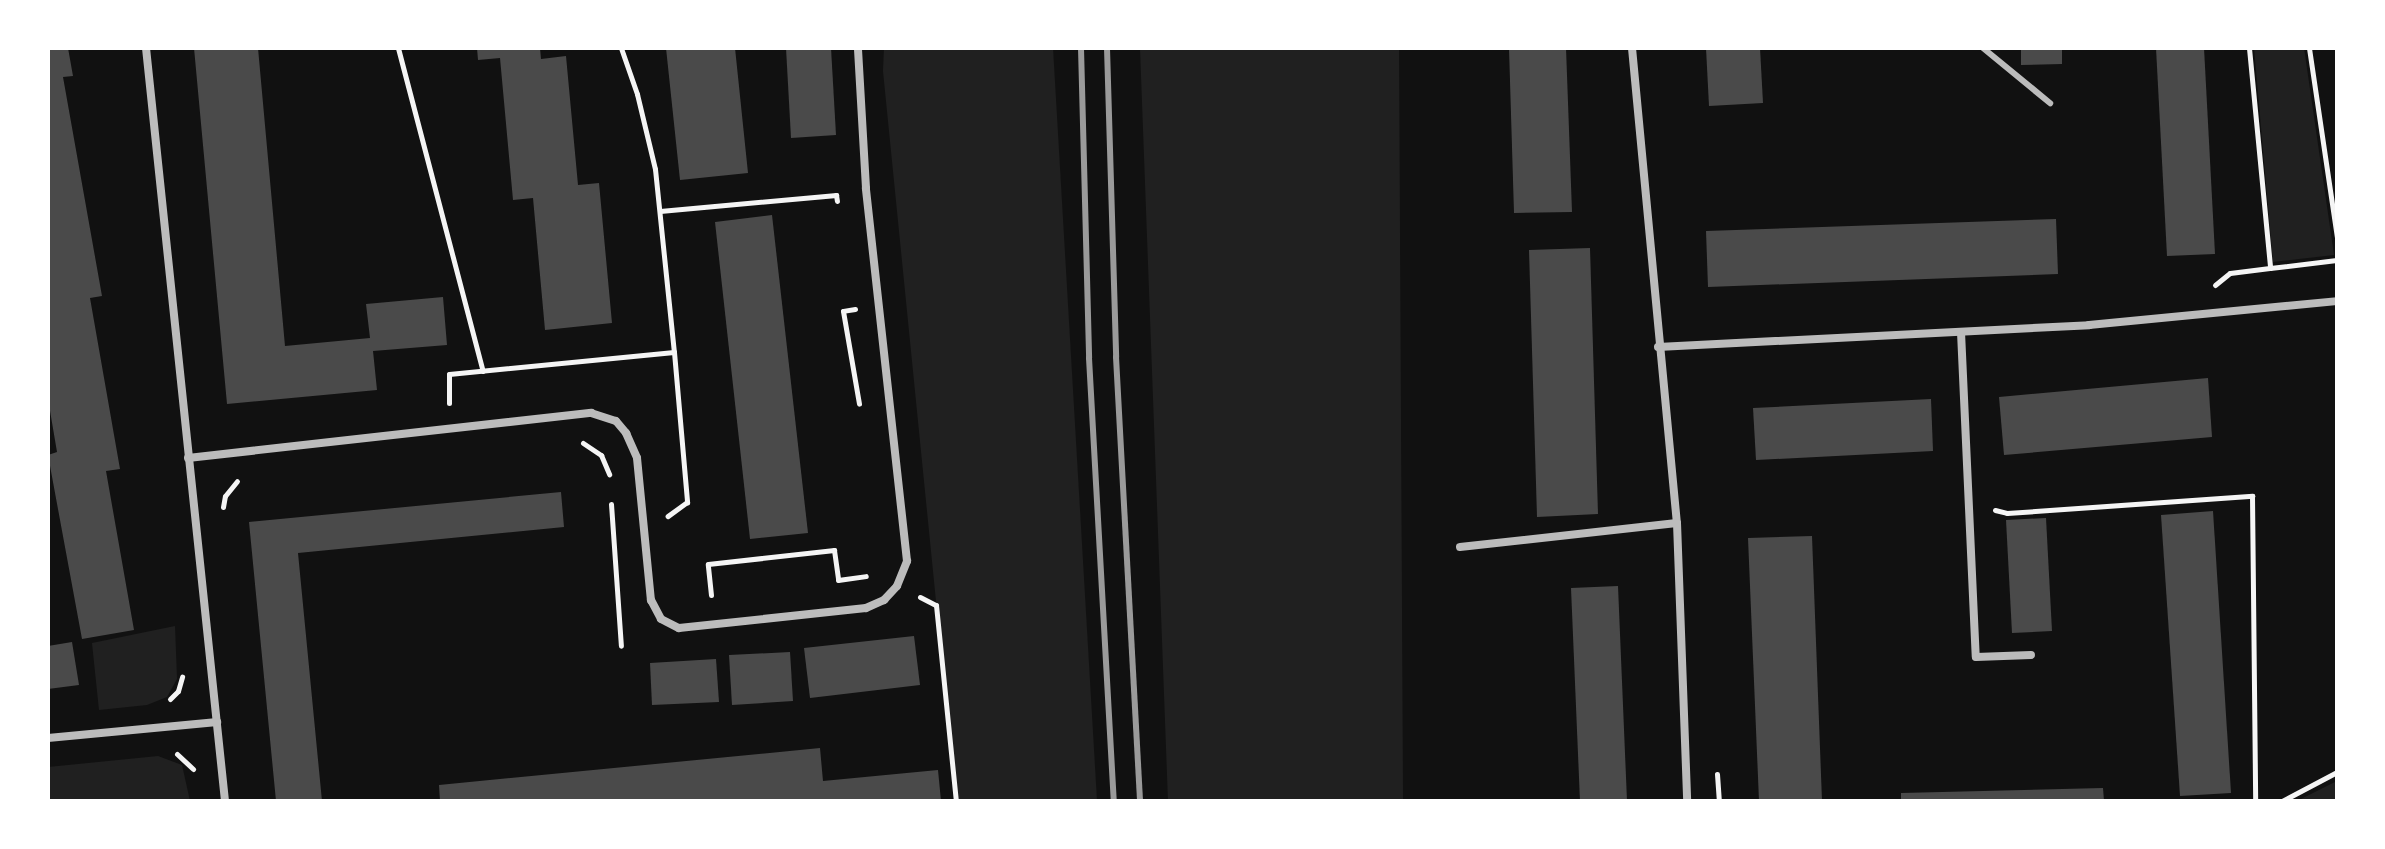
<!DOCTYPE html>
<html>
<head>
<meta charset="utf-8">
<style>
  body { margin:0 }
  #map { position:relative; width:2385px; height:849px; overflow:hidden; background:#111; font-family:Helvetica,sans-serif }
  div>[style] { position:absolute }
  .green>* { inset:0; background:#202020 }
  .building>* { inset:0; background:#4a4a4a }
  .path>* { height:5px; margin:-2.5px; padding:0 2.5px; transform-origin:2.5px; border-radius:2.5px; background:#f5f5f5 }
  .service>* { height:6px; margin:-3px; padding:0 3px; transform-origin:3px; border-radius:3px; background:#bcbcbc }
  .minor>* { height:8px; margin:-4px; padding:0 4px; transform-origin:4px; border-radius:4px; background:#bcbcbc }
  .rail>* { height:6px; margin:-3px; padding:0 3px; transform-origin:3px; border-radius:3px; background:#9a9a9a }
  span { translate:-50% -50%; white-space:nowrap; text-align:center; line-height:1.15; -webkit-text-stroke:8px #fff; paint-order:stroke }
  .frame { position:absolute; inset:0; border:50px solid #fff; pointer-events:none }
</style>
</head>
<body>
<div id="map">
  <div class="green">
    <i style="clip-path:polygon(884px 48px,1053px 48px,1097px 801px,956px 801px,883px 71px)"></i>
    <i style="clip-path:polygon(1140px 48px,1399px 48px,1403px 801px,1168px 801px)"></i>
    <i style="clip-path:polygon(2254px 48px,2304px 48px,2334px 255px,2273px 262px)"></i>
    <i style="clip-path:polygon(175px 626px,177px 679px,167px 697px,147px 705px,99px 710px,92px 643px)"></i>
    <i style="clip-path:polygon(158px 756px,182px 765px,190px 801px,48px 801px,48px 767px)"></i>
    <i style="clip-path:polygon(2337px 781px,2337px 801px,2297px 801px)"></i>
  </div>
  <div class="building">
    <i style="clip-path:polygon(48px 48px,68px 48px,73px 76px,63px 77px,102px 296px,90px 298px,120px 469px,106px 471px,134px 630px,82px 639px,48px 455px,57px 452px,48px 399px)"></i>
    <i style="clip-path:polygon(194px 48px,258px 48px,285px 346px,370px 338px,366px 304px,443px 297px,447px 345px,373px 351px,377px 390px,227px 404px)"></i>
    <i style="clip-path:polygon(477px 48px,540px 48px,541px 59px,566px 56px,578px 185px,599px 183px,612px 323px,545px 330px,533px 198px,513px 200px,500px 58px,478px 60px)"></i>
    <i style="clip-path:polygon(666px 48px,735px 48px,748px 173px,680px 180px)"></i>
    <i style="clip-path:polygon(786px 48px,831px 48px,836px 135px,791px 138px)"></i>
    <i style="clip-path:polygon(1509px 48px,1566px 48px,1572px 212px,1514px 213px)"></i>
    <i style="clip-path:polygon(1706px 48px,1760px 48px,1763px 103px,1709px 106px)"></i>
    <i style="clip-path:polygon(2021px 48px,2062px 48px,2062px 64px,2021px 65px)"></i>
    <i style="clip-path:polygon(2156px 48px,2204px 48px,2215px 254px,2167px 256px)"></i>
    <i style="clip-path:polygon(772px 215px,808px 533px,750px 539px,715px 222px)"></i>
    <i style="clip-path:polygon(2056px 219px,2058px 274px,1708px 287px,1706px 231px)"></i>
    <i style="clip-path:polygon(1590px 248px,1598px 514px,1537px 517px,1529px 250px)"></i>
    <i style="clip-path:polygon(2208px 378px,2212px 437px,2004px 455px,1999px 397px)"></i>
    <i style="clip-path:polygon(1931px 399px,1933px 451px,1756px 460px,1753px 408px)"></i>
    <i style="clip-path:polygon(561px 492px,564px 527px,298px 553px,322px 801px,276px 801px,249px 522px)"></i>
    <i style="clip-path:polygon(2213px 511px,2231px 793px,2180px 796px,2161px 515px)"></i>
    <i style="clip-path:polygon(2046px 518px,2052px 631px,2012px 633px,2006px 520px)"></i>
    <i style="clip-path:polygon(1812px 536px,1822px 801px,1759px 801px,1748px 538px)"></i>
    <i style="clip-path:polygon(1618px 586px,1627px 801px,1580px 801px,1571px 588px)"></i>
    <i style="clip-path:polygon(914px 636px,920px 685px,810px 698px,804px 648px)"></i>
    <i style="clip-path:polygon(72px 642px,79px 685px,48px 689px,48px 646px)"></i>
    <i style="clip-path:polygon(790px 652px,793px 701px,732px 705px,729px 655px)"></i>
    <i style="clip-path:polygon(716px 659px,719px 702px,652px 705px,650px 663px)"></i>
    <i style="clip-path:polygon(820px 748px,823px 781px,938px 770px,941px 801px,440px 801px,439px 785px)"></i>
    <i style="clip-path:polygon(2103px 788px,2104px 801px,1901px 801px,1901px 793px)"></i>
  </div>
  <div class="path">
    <i style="left:398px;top:48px;width:334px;rotate:75.3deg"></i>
    <i style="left:621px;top:48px;width:49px;rotate:70.8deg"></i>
    <i style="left:637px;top:94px;width:77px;rotate:76.5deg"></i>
    <i style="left:655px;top:169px;width:184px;rotate:84.1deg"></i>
    <i style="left:2249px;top:48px;width:221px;rotate:84.5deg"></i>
    <i style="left:2270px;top:268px;width:67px;rotate:-6.8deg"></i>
    <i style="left:2309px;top:48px;width:191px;rotate:81.6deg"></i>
    <i style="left:660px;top:211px;width:177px;rotate:-5.2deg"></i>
    <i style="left:836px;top:195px;width:6px;rotate:81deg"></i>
    <i style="left:2215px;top:285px;width:19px;rotate:-39deg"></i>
    <i style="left:2230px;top:273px;width:40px;rotate:-7.1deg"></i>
    <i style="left:855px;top:309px;width:12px;rotate:171deg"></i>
    <i style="left:843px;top:311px;width:94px;rotate:80.2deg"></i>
    <i style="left:449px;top:403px;width:29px;rotate:-90deg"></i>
    <i style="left:449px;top:374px;width:226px;rotate:-5.6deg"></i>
    <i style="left:674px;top:352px;width:151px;rotate:85deg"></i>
    <i style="left:687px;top:502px;width:24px;rotate:144deg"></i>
    <i style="left:583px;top:443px;width:22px;rotate:34deg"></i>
    <i style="left:601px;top:455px;width:21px;rotate:67deg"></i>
    <i style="left:611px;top:504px;width:142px;rotate:86deg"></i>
    <i style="left:223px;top:507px;width:11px;rotate:-80deg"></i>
    <i style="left:225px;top:496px;width:19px;rotate:-51deg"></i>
    <i style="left:1995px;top:510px;width:12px;rotate:14deg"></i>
    <i style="left:2007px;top:513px;width:246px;rotate:-4deg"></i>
    <i style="left:2252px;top:496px;width:305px;rotate:89.4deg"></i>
    <i style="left:711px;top:595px;width:31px;rotate:-96deg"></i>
    <i style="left:708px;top:564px;width:127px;rotate:-6.3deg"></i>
    <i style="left:834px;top:550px;width:30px;rotate:82deg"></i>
    <i style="left:838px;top:580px;width:28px;rotate:-8deg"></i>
    <i style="left:920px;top:597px;width:18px;rotate:27deg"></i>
    <i style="left:936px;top:605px;width:197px;rotate:84.2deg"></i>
    <i style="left:170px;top:699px;width:11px;rotate:-45deg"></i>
    <i style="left:178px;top:691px;width:15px;rotate:-74deg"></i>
    <i style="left:177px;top:754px;width:22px;rotate:43deg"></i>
    <i style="left:1717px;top:774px;width:27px;rotate:86deg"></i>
    <i style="left:2282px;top:801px;width:62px;rotate:-27.8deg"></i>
  </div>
  <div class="service">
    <i style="left:1983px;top:48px;width:87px;rotate:39.4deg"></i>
  </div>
  <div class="minor">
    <i style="left:146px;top:48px;width:757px;rotate:84.01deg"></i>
    <i style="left:1632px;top:48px;width:477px;rotate:84.6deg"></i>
    <i style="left:1677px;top:523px;width:278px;rotate:87.9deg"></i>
    <i style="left:1961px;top:332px;width:325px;rotate:87.4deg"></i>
    <i style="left:1976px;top:657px;width:55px;rotate:-2.1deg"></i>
    <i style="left:1658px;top:347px;width:432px;rotate:-2.9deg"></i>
    <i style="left:2089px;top:325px;width:249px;rotate:-5.5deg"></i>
    <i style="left:188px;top:458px;width:406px;rotate:-6.4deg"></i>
    <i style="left:591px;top:413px;width:26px;rotate:18deg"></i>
    <i style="left:616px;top:421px;width:16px;rotate:50deg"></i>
    <i style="left:626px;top:433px;width:27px;rotate:66deg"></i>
    <i style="left:637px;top:458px;width:143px;rotate:84.4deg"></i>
    <i style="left:651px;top:600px;width:21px;rotate:62deg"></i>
    <i style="left:661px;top:619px;width:20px;rotate:27deg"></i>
    <i style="left:679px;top:628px;width:188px;rotate:-6.1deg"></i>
    <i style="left:866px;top:608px;width:20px;rotate:-24deg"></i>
    <i style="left:884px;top:600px;width:19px;rotate:-47deg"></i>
    <i style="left:897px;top:586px;width:27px;rotate:-68deg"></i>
    <i style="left:907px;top:561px;width:375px;rotate:-96.3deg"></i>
    <i style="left:866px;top:188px;width:140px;rotate:-93.3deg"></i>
    <i style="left:1460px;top:547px;width:218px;rotate:-6.3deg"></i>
    <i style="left:48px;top:738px;width:170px;rotate:-5.4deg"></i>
  </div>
  <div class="rail">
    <i style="left:1081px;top:48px;width:310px;rotate:88.5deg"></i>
    <i style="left:1089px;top:358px;width:444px;rotate:86.8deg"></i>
    <i style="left:1107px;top:48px;width:309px;rotate:88.3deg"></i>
    <i style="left:1116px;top:357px;width:445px;rotate:86.9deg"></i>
  </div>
  <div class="frame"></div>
</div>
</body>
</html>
